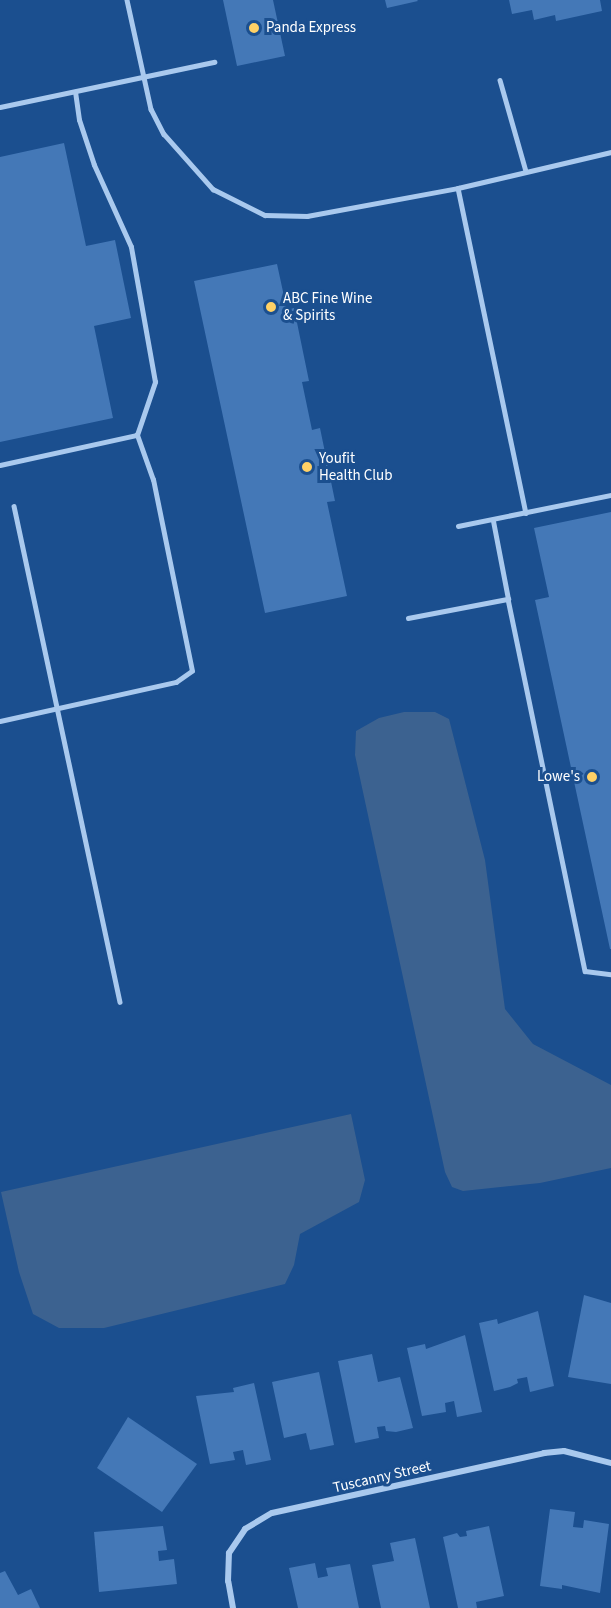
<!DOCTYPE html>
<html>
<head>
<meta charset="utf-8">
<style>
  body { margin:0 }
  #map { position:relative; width:611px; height:1608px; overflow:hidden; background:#1b4f8f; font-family:"Source Sans 3",sans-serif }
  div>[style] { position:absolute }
  .water>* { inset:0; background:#3c6290 }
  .building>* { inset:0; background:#4478b7 }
  .service>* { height:4.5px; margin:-2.25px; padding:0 2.25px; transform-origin:2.25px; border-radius:2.25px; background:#a9c9ee }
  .minor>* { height:6px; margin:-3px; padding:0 3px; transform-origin:3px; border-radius:3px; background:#a9c9ee }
  .dots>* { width:16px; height:16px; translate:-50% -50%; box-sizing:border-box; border:3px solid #1b4f8f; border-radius:50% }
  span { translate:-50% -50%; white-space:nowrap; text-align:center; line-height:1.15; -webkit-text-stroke:6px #1b4f8f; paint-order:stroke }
  .poi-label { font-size:15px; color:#fff }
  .left { translate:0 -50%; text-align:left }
  .right { translate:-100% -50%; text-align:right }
  .street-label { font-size:15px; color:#fff }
</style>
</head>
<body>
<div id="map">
  <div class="water">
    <i style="clip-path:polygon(404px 712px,435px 712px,449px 719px,485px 860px,505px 1009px,533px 1044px,611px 1085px,611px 1168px,540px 1183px,463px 1191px,452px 1187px,445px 1172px,355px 755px,356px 731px,379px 718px)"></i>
    <i style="clip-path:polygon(351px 1114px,365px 1180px,359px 1202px,300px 1234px,294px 1265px,285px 1284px,104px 1328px,59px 1328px,33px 1314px,19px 1272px,1px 1192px)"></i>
  </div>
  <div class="building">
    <i style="clip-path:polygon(223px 0,273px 0,285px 56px,237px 66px)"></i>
    <i style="clip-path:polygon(385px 0,417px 0,418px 1px,387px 8px)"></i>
    <i style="clip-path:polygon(509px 0,600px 0,602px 11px,556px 21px,555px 15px,534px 20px,532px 10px,512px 14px)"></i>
    <i style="clip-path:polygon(64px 143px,86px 246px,115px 240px,131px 318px,94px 326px,113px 418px,0 442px,0 157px)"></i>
    <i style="clip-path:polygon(277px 264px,287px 310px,294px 308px,309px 381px,302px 382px,312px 430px,320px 428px,335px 501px,327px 502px,347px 596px,265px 613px,194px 281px)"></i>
    <i style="clip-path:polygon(611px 512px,611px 949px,610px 949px,535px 600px,549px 597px,534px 528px)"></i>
    <i style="clip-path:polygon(584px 1295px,611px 1303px,611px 1384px,568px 1377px)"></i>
    <i style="clip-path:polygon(538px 1311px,554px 1386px,530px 1392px,527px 1377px,517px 1379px,518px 1383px,510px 1387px,494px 1391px,479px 1323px,497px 1319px,498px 1324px)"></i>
    <i style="clip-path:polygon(465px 1335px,482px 1412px,457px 1417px,454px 1401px,445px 1403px,446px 1412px,422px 1416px,407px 1348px,425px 1344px,426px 1349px)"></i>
    <i style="clip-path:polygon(372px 1354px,378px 1382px,400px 1377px,413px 1428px,396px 1432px,386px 1431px,385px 1426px,377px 1427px,379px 1438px,355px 1443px,338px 1361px)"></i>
    <i style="clip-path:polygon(319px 1372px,334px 1445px,310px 1450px,306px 1433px,284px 1438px,272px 1382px)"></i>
    <i style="clip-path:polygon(254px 1383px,271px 1460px,246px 1465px,243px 1450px,233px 1452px,235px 1460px,210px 1464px,196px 1396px,234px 1392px,233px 1388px)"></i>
    <i style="clip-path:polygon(128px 1417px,197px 1464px,162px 1512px,97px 1468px)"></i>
    <i style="clip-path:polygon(550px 1509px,575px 1512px,573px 1527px,583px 1528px,584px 1520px,609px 1524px,600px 1593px,562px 1585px,562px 1589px,540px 1586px)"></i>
    <i style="clip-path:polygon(163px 1526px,167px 1550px,158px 1551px,159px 1561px,174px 1559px,177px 1584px,99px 1592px,94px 1532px)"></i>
    <i style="clip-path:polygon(489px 1526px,504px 1596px,476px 1602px,477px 1608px,458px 1608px,443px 1537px,457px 1533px,460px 1537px,467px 1536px,466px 1531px)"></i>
    <i style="clip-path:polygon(415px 1538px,430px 1608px,381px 1608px,372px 1565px,394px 1561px,390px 1543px)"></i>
    <i style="clip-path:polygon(315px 1563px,318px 1578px,328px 1576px,326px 1568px,350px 1564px,359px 1608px,298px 1608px,289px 1568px)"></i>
    <i style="clip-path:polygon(5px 1571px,18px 1595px,31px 1589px,40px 1608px,0 1608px,0 1573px)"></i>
  </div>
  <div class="service">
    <i style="left:127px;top:0;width:112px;rotate:77.6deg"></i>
    <i style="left:151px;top:109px;width:28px;rotate:63deg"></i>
    <i style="left:164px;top:134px;width:74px;rotate:48.3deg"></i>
    <i style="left:213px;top:189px;width:58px;rotate:26.6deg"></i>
    <i style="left:265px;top:215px;width:42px;rotate:1.4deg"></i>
    <i style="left:307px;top:216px;width:154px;rotate:-10.5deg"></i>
    <i style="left:458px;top:188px;width:157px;rotate:-13.2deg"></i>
    <i style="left:500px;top:80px;width:95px;rotate:74.1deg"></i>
    <i style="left:0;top:107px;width:219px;rotate:-11.9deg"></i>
    <i style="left:458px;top:188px;width:332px;rotate:78.2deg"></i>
    <i style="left:0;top:465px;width:140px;rotate:-12.4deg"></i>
    <i style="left:137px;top:435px;width:56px;rotate:-71.2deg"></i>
    <i style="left:155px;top:382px;width:137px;rotate:-100.1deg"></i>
    <i style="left:131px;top:247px;width:90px;rotate:-114.3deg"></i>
    <i style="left:94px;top:165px;width:47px;rotate:-108.4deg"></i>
    <i style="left:79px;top:120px;width:28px;rotate:-98deg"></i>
    <i style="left:14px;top:506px;width:507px;rotate:77.94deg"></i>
    <i style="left:458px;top:526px;width:156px;rotate:-11.5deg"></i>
    <i style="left:508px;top:599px;width:380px;rotate:78.3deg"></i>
    <i style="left:585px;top:971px;width:26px;rotate:7deg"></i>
    <i style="left:408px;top:618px;width:102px;rotate:-10.8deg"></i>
    <i style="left:508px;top:599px;width:79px;rotate:-100.9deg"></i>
    <i style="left:0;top:721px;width:180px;rotate:-12.5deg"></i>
    <i style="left:176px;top:682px;width:19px;rotate:-35deg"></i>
    <i style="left:192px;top:671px;width:195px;rotate:-101.5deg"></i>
    <i style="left:153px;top:480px;width:48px;rotate:-109.6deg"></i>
  </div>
  <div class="minor">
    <i style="left:233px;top:1608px;width:27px;rotate:-100deg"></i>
    <i style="left:228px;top:1581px;width:28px;rotate:-88deg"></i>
    <i style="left:229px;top:1553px;width:29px;rotate:-56deg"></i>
    <i style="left:245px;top:1529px;width:31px;rotate:-31deg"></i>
    <i style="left:272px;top:1513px;width:279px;rotate:-12.4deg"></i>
    <i style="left:544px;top:1453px;width:20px;rotate:-6deg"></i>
    <i style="left:564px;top:1451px;width:49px;rotate:14.3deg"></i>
  </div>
  <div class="dots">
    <i style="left:254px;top:28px;background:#ffd166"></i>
    <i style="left:271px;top:307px;background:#ffd166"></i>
    <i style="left:307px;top:467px;background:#ffd166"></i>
    <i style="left:592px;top:777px;background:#ffd166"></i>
  </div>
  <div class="poi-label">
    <span class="left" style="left:266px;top:28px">Panda Express</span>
    <span class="left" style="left:283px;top:307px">ABC Fine Wine<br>&amp; Spirits</span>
    <span class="left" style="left:319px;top:467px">Youfit<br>Health Club</span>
    <span class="right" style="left:580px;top:777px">Lowe's</span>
  </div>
  <div class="street-label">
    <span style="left:382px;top:1477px;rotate:-13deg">Tuscanny Street</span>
  </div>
</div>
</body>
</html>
